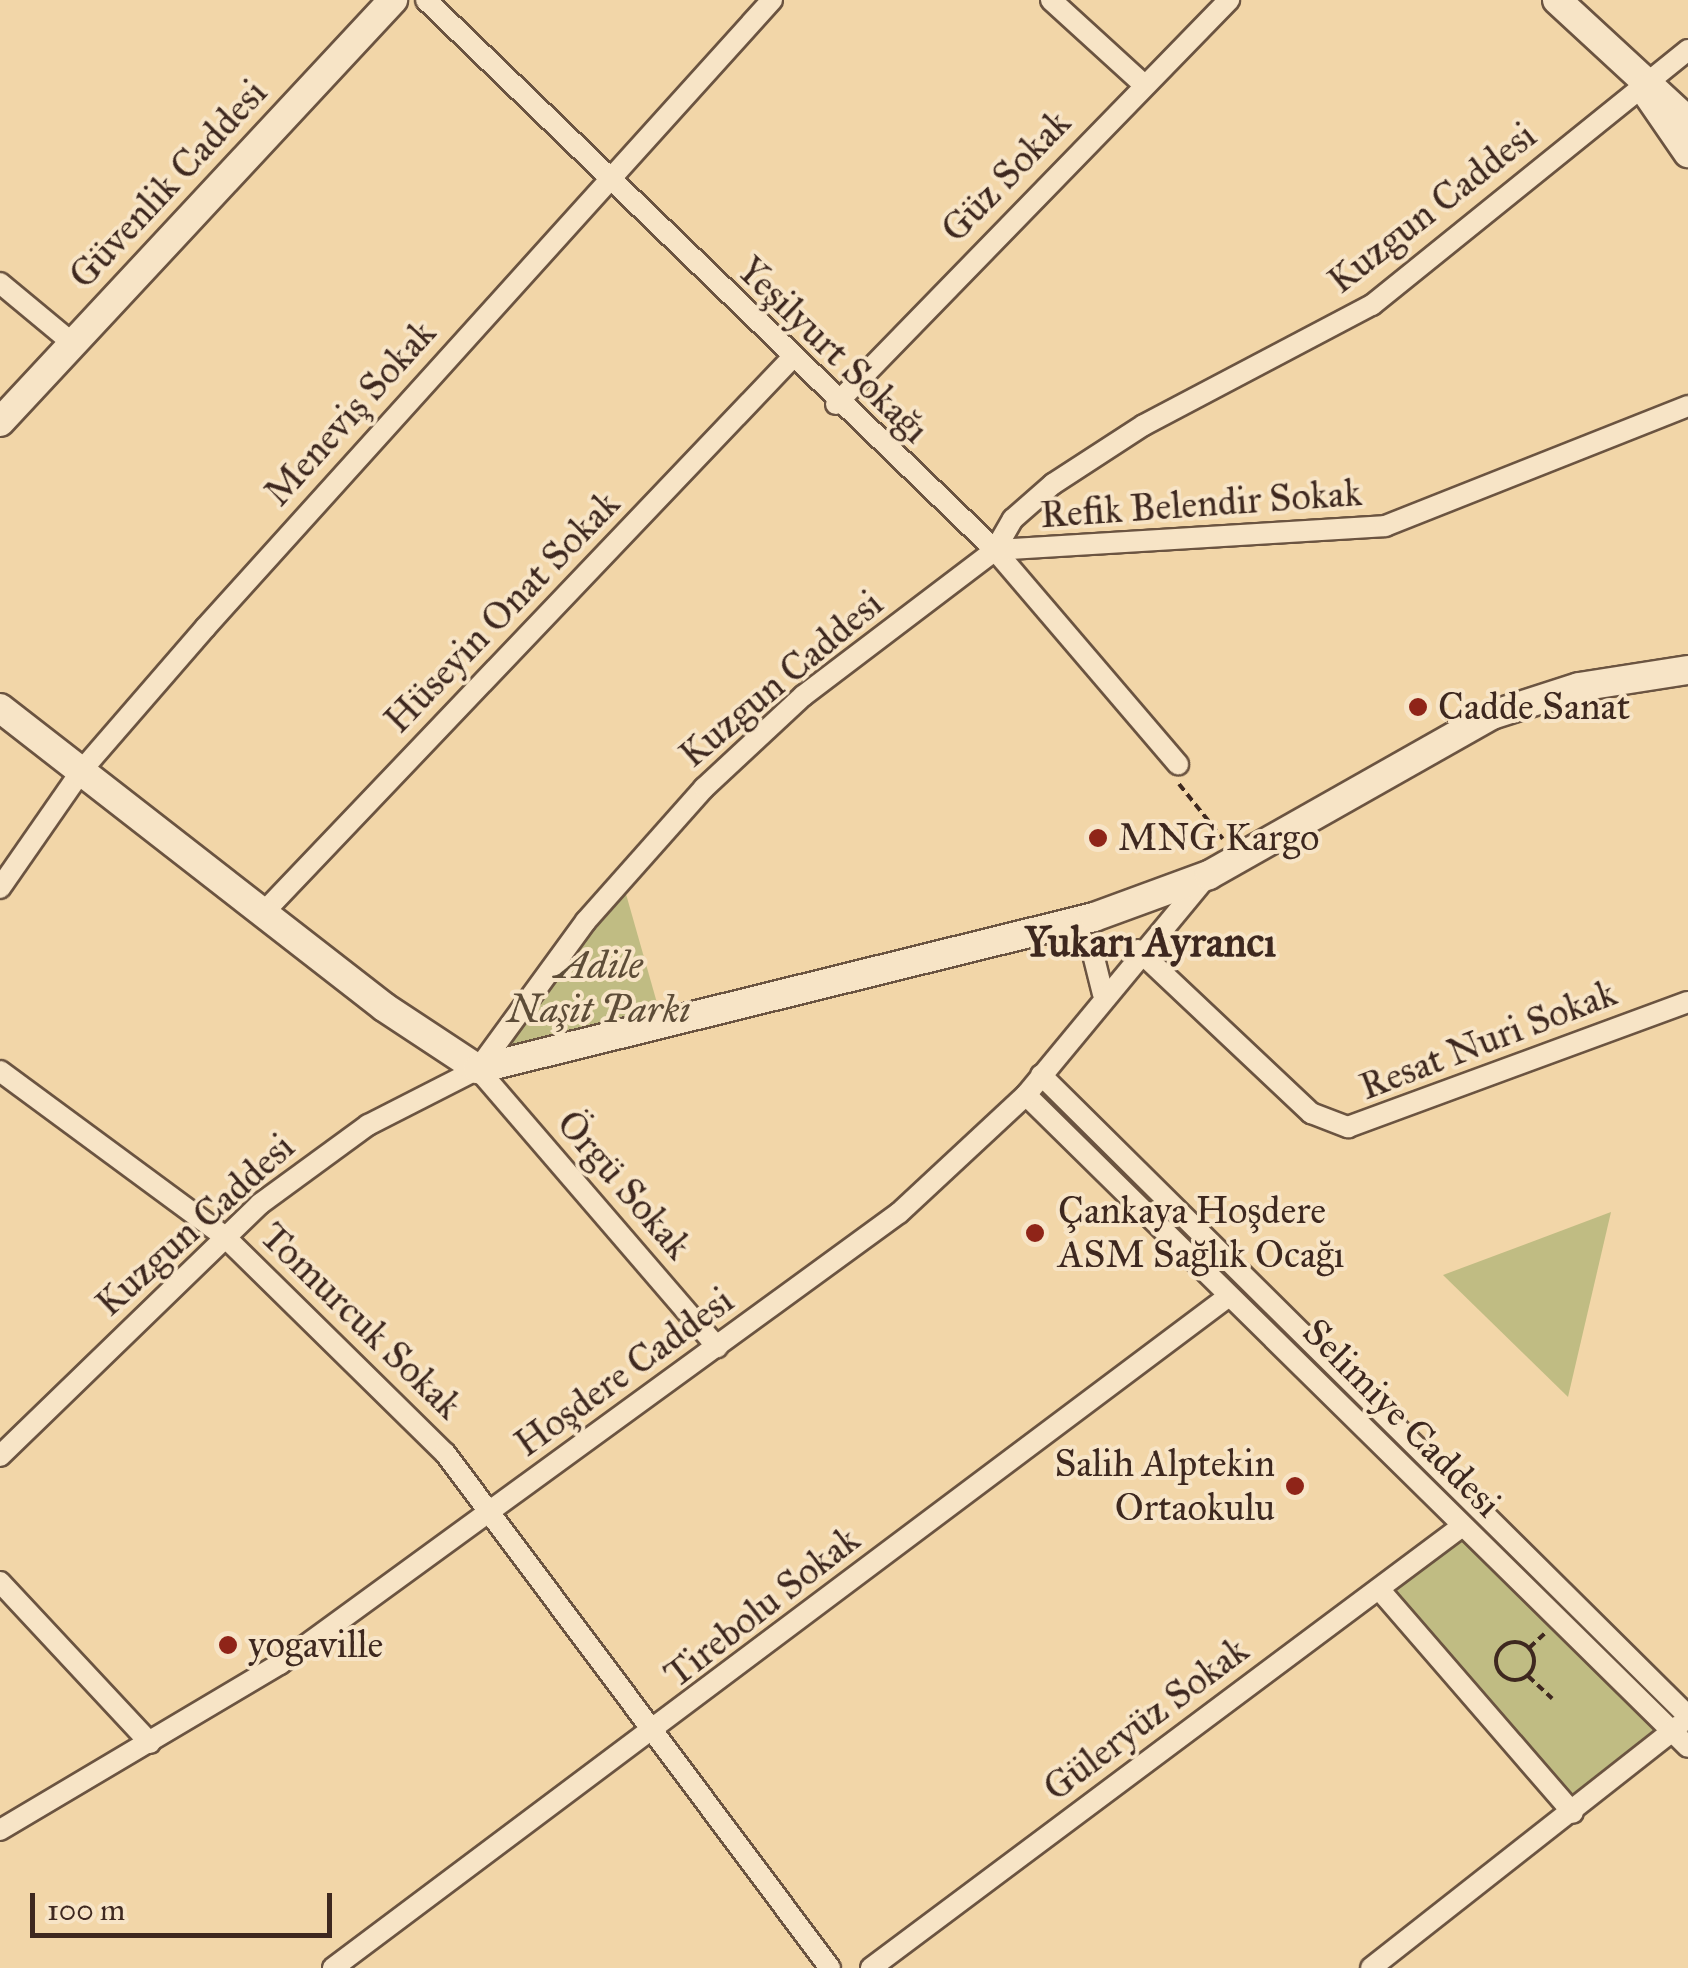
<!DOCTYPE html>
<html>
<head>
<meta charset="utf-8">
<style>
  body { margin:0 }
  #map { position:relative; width:1688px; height:1968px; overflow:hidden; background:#f2d6a8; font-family:"IM FELL Great Primer",serif }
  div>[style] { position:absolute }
  .green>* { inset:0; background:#c0bc83 }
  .path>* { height:4px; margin-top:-2px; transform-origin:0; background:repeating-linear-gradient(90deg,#3e281f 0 8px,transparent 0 13px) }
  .path>.ring { margin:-2px; padding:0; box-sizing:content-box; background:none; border:4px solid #3e281f; border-radius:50% }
  .roads { filter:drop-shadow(2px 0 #6b5441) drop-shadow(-2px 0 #6b5441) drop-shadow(0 2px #6b5441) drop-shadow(0 -2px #6b5441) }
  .minor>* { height:20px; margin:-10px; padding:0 10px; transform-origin:10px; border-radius:10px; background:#f7e4c6 }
  .secondary>* { height:28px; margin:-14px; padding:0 14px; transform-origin:14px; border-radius:14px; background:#f7e4c6 }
  .dots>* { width:28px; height:28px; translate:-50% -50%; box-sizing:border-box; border:5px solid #f7e4c6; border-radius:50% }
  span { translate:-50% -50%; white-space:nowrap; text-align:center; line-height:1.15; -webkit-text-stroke:8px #f7e4c6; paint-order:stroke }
  .street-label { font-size:38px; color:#3e281f }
  .poi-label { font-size:38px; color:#3e281f }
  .left { translate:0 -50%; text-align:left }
  .right { translate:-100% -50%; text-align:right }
  .park-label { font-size:38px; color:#5e4d38; font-style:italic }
  .quarter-label { font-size:42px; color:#3e281f; font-weight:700 }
  .scale { position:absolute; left:30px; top:1893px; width:302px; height:45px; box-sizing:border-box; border:5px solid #3e281f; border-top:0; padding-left:12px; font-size:30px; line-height:35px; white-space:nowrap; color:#3e281f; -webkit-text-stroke:8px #f7e4c6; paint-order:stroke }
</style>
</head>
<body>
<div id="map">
  <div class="green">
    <i style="clip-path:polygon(622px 880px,663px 1024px,478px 1069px)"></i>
    <i style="clip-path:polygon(1611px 1212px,1568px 1397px,1443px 1275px)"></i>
    <i style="clip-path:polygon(1461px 1527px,1674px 1732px,1573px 1813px,1379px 1589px)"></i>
  </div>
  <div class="path">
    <i style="left:1179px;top:784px;width:70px;rotate:51.3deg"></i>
    <i class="ring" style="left:1496px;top:1642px;width:34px;height:34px"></i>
    <i style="left:1529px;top:1648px;width:21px;rotate:-43deg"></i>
    <i style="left:1528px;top:1676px;width:33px;rotate:43deg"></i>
  </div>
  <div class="roads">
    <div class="minor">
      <i style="left:426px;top:0;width:791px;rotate:44.03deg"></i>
      <i style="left:995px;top:550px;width:282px;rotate:49.5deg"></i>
      <i style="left:1051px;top:0;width:126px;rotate:42.4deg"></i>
      <i style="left:0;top:283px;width:92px;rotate:39.7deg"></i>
      <i style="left:836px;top:404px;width:564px;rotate:-45.79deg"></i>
      <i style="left:995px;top:550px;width:391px;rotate:-3.5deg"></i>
      <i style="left:1385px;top:526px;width:326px;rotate:-21.6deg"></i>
      <i style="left:0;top:888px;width:144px;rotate:-55.2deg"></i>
      <i style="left:82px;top:770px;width:188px;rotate:-49.1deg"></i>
      <i style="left:205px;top:628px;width:846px;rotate:-47.92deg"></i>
      <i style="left:264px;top:912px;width:762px;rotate:-46.38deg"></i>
      <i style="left:1055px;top:928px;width:43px;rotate:30.7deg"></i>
      <i style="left:1092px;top:950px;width:45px;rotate:76deg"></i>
      <i style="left:1138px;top:950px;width:238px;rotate:43.3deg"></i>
      <i style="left:1311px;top:1113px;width:40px;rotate:21deg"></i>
      <i style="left:1348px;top:1127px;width:362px;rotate:-20.2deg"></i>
      <i style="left:478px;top:1069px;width:367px;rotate:49.3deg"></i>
      <i style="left:0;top:1071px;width:278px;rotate:36.4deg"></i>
      <i style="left:224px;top:1236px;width:310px;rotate:44.5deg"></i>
      <i style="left:445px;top:1453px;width:643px;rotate:53.22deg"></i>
      <i style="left:1041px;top:1075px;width:911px;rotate:44.73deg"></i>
      <i style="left:1026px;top:1095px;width:929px;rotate:44.56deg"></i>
      <i style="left:0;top:1456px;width:362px;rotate:-44.1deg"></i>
      <i style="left:260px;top:1204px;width:134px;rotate:-36.2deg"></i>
      <i style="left:368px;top:1125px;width:123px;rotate:-27deg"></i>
      <i style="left:478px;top:1069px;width:183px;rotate:-53.9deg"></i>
      <i style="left:586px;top:921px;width:178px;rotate:-48.4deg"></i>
      <i style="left:704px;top:788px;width:135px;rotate:-42.9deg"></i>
      <i style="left:803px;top:696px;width:241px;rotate:-37.2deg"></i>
      <i style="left:995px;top:550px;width:36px;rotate:-60deg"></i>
      <i style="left:1013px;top:519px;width:53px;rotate:-41.2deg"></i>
      <i style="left:1053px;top:484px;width:108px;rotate:-33deg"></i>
      <i style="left:1144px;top:425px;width:258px;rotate:-27.8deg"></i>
      <i style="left:1372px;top:305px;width:406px;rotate:-38.9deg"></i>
      <i style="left:0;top:1582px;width:220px;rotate:47deg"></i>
      <i style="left:1379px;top:1589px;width:296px;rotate:49.1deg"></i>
      <i style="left:0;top:1830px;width:326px;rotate:-30.7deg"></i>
      <i style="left:280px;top:1664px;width:766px;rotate:-36.08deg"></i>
      <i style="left:899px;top:1213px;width:173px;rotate:-42.9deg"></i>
      <i style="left:1026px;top:1095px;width:279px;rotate:-50.4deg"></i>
      <i style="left:333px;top:1968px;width:1120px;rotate:-36.87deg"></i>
      <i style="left:871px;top:1968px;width:737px;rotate:-36.78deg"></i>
      <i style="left:1371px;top:1968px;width:393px;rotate:-38.2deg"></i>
    </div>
    <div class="secondary">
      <i style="left:1557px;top:0;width:178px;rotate:42.7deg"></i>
      <i style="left:1644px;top:89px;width:78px;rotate:55.5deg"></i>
      <i style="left:0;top:422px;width:577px;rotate:-47.04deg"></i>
      <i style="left:0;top:708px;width:487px;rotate:37.9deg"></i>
      <i style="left:384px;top:1007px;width:113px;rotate:33.4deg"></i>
      <i style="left:478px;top:1069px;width:634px;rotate:-13.86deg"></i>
      <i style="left:1094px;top:917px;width:122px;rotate:-20.1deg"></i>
      <i style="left:1209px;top:875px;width:325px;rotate:-29.5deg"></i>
      <i style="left:1492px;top:715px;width:91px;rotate:-17.8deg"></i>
      <i style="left:1579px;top:687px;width:110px;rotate:-8.9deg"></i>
    </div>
  </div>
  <div class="dots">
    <i style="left:1418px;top:707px;background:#8f2418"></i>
    <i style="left:1098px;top:838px;background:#8f2418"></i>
    <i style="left:1035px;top:1233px;background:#8f2418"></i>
    <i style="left:1295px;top:1486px;background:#8f2418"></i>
    <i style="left:228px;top:1645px;background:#8f2418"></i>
  </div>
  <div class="street-label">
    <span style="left:1006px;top:176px;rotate:-46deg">Güz Sokak</span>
    <span style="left:168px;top:184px;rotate:-47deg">Güvenlik Caddesi</span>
    <span style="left:1432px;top:208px;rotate:-38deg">Kuzgun Caddesi</span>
    <span style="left:833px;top:350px;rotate:44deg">Yeşilyurt Sokağı</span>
    <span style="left:350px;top:413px;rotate:-48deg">Meneviş Sokak</span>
    <span style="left:1201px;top:504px;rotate:-4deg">Refik Belendir Sokak</span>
    <span style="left:502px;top:612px;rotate:-46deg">Hüseyin Onat Sokak</span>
    <span style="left:781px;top:679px;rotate:-40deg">Kuzgun Caddesi</span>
    <span style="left:1488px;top:1040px;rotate:-21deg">Resat Nuri Sokak</span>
    <span style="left:624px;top:1185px;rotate:49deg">Örgü Sokak</span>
    <span style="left:195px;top:1225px;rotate:-42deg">Kuzgun Caddesi</span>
    <span style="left:361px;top:1321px;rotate:44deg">Tomurcuk Sokak</span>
    <span style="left:624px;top:1372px;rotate:-36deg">Hoşdere Caddesi</span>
    <span style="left:1402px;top:1418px;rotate:45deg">Selimiye Caddesi</span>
    <span style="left:762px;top:1607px;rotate:-38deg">Tirebolu Sokak</span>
    <span style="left:1146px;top:1719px;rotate:-37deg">Güleryüz Sokak</span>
  </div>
  <div class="poi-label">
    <span class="left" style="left:1438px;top:707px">Cadde Sanat</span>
    <span class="left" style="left:1118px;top:838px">MNG Kargo</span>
    <span class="left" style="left:1058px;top:1233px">Çankaya Hoşdere<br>ASM Sağlık Ocağı</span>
    <span class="right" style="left:1275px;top:1486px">Salih Alptekin<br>Ortaokulu</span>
    <span class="left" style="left:248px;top:1645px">yogaville</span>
  </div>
  <div class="park-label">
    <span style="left:599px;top:988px">Adile<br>Naşit Parkı</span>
  </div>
  <div class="quarter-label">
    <span style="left:1150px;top:942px">Yukarı Ayrancı</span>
  </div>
  <div class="scale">100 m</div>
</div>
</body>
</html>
